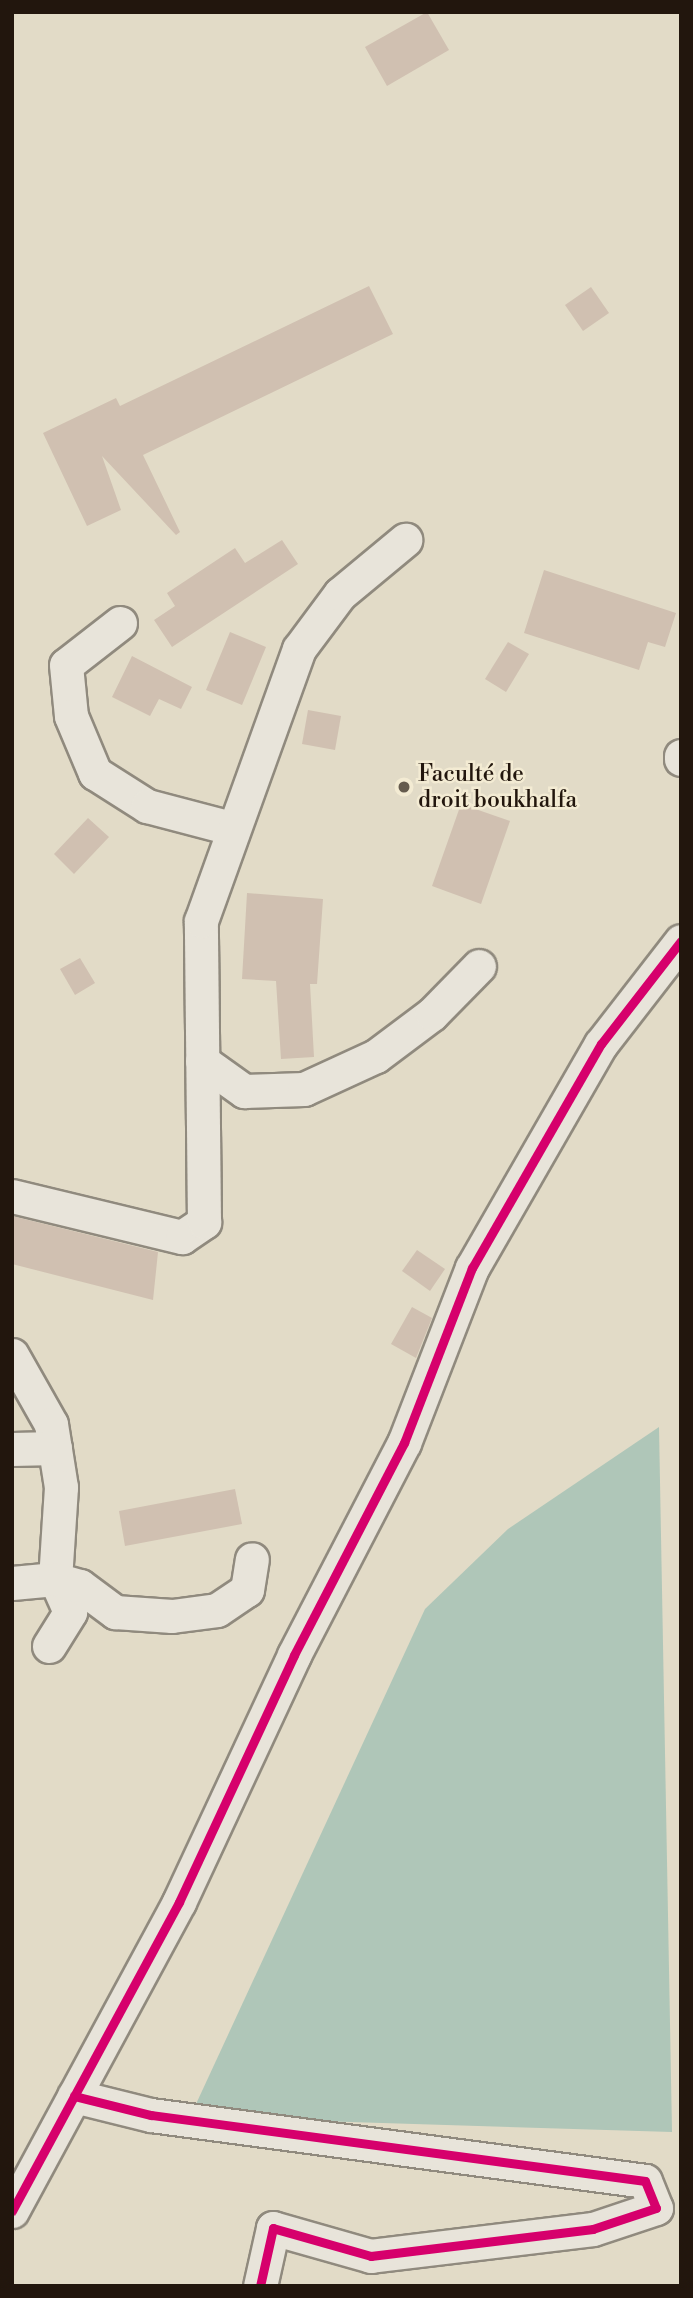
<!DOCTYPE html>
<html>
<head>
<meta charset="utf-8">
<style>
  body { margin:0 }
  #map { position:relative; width:693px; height:2298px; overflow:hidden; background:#e2dbc7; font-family:"Libre Bodoni",serif }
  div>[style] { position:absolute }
  .water>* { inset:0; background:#afc6b8 }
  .building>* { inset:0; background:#d0c0b1 }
  .roads { filter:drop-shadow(2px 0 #908a7e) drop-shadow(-2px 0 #908a7e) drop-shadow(0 2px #908a7e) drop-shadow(0 -2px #908a7e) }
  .minor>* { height:33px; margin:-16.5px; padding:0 16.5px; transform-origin:16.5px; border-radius:16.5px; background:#e8e4da }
  .cycleway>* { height:9px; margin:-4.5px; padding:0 4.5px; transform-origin:4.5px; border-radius:4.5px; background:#d6006c }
  .dots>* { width:19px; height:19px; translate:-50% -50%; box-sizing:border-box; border:4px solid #f3ebd3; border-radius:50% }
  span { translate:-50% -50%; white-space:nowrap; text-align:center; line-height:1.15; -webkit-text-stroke:5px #f3ebd3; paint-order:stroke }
  .poi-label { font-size:23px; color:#22160d }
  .left { translate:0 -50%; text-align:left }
  .frame { position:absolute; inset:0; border:14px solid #22160d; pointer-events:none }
</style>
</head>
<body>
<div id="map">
  <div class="water">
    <i style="clip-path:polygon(659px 1427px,672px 2132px,190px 2117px,425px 1609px,508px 1529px)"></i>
  </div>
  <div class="building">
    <i style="clip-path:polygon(427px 12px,449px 50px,387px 86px,365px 47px)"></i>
    <i style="clip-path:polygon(369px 286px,393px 334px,143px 455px,180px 532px,176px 535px,102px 456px,121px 510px,87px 526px,43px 433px,116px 398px,120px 406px)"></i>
    <i style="clip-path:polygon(591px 287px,609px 313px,583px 331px,565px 305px)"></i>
    <i style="clip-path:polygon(282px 540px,298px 564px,172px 647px,154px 620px,175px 606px,167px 593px,235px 548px,245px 563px)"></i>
    <i style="clip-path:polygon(544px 570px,676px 613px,665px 647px,648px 642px,639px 670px,524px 633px)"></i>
    <i style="clip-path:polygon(230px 632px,266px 647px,242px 705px,206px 690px)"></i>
    <i style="clip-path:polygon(508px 642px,529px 654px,506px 692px,485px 679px)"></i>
    <i style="clip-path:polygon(132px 656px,192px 687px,181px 709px,159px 699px,150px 716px,112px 697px)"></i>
    <i style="clip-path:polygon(308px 710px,341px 716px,335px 750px,302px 744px)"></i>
    <i style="clip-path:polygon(461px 804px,510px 821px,481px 904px,432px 886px)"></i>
    <i style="clip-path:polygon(88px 818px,109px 837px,74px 874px,54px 854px)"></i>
    <i style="clip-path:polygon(247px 893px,323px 899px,317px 984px,310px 984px,314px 1057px,281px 1059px,276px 981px,242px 979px)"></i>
    <i style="clip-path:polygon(80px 958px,95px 983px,75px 995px,60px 969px)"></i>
    <i style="clip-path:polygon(12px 1216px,158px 1252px,153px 1300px,12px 1264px)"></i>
    <i style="clip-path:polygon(417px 1250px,445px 1269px,430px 1291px,402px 1271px)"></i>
    <i style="clip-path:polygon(412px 1307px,432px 1318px,416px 1358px,391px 1344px)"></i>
    <i style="clip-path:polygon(235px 1489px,242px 1524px,125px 1546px,119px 1511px)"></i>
  </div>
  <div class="roads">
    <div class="minor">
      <i style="left:120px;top:623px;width:68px;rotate:142.1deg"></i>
      <i style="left:66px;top:665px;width:51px;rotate:84.4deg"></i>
      <i style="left:71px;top:716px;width:62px;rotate:67.2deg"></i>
      <i style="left:95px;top:773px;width:62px;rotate:32.4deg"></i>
      <i style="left:147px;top:806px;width:87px;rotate:14.7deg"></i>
      <i style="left:681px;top:756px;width:3px;rotate:90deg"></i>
      <i style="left:202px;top:1061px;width:52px;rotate:35.5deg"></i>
      <i style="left:244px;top:1091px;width:60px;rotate:-1.9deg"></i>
      <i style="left:304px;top:1089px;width:79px;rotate:-24.6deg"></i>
      <i style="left:376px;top:1056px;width:70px;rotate:-36.9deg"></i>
      <i style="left:432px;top:1014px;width:67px;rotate:-45.6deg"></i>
      <i style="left:12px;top:1196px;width:175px;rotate:13.6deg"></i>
      <i style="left:182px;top:1237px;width:27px;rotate:-34deg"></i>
      <i style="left:204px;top:1222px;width:301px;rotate:-90.6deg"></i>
      <i style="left:201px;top:921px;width:289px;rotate:-70.2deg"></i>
      <i style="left:299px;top:649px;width:69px;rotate:-53.3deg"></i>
      <i style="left:340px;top:594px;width:85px;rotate:-39.7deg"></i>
      <i style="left:12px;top:1355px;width:79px;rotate:60.5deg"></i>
      <i style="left:51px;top:1424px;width:64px;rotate:81deg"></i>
      <i style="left:61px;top:1487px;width:92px;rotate:93.7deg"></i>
      <i style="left:55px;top:1579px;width:43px;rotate:174.7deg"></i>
      <i style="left:12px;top:1449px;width:43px;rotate:-1.3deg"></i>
      <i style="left:49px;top:1646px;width:40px;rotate:-58deg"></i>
      <i style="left:70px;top:1612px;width:36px;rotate:-114deg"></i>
      <i style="left:55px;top:1579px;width:26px;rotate:16deg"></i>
      <i style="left:80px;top:1586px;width:44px;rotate:36.6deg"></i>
      <i style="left:115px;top:1612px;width:57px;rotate:4deg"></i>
      <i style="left:172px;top:1616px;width:45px;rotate:-7.6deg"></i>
      <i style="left:217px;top:1610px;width:36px;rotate:-34deg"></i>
      <i style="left:247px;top:1590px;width:31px;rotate:-81deg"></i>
      <i style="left:74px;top:2096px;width:79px;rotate:13.9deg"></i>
      <i style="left:151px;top:2115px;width:498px;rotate:7.6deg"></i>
      <i style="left:645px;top:2181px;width:29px;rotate:68deg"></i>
      <i style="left:656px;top:2208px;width:66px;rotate:161.6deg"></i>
      <i style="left:593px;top:2229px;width:224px;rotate:173.1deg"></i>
      <i style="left:371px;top:2256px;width:102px;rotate:-164.1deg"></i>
      <i style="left:273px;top:2228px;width:59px;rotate:102.6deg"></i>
      <i style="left:12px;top:2211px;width:351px;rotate:-61.6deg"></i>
      <i style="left:179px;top:1902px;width:272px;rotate:-65deg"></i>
      <i style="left:294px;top:1655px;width:239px;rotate:-62.6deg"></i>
      <i style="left:404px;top:1443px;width:188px;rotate:-68.8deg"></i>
      <i style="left:472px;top:1268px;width:258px;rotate:-60.1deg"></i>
      <i style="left:601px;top:1044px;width:130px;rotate:-52.2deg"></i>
    </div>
  </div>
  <div class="cycleway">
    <i style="left:74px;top:2096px;width:79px;rotate:13.9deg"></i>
    <i style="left:151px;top:2115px;width:498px;rotate:7.6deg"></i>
    <i style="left:645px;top:2181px;width:29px;rotate:68deg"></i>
    <i style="left:656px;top:2208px;width:66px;rotate:161.6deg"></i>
    <i style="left:593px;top:2229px;width:224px;rotate:173.1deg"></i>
    <i style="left:371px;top:2256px;width:102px;rotate:-164.1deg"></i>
    <i style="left:273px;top:2228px;width:59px;rotate:102.6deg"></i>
    <i style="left:12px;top:2211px;width:351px;rotate:-61.6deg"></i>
    <i style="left:179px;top:1902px;width:272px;rotate:-65deg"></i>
    <i style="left:294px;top:1655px;width:239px;rotate:-62.6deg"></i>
    <i style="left:404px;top:1443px;width:188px;rotate:-68.8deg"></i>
    <i style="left:472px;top:1268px;width:258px;rotate:-60.1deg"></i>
    <i style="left:601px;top:1044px;width:130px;rotate:-52.2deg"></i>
  </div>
  <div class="dots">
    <i style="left:404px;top:787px;background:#655b4e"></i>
  </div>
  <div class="poi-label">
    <span class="left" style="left:418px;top:787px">Faculté de<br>droit boukhalfa</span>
  </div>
  <div class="frame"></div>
</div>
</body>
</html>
